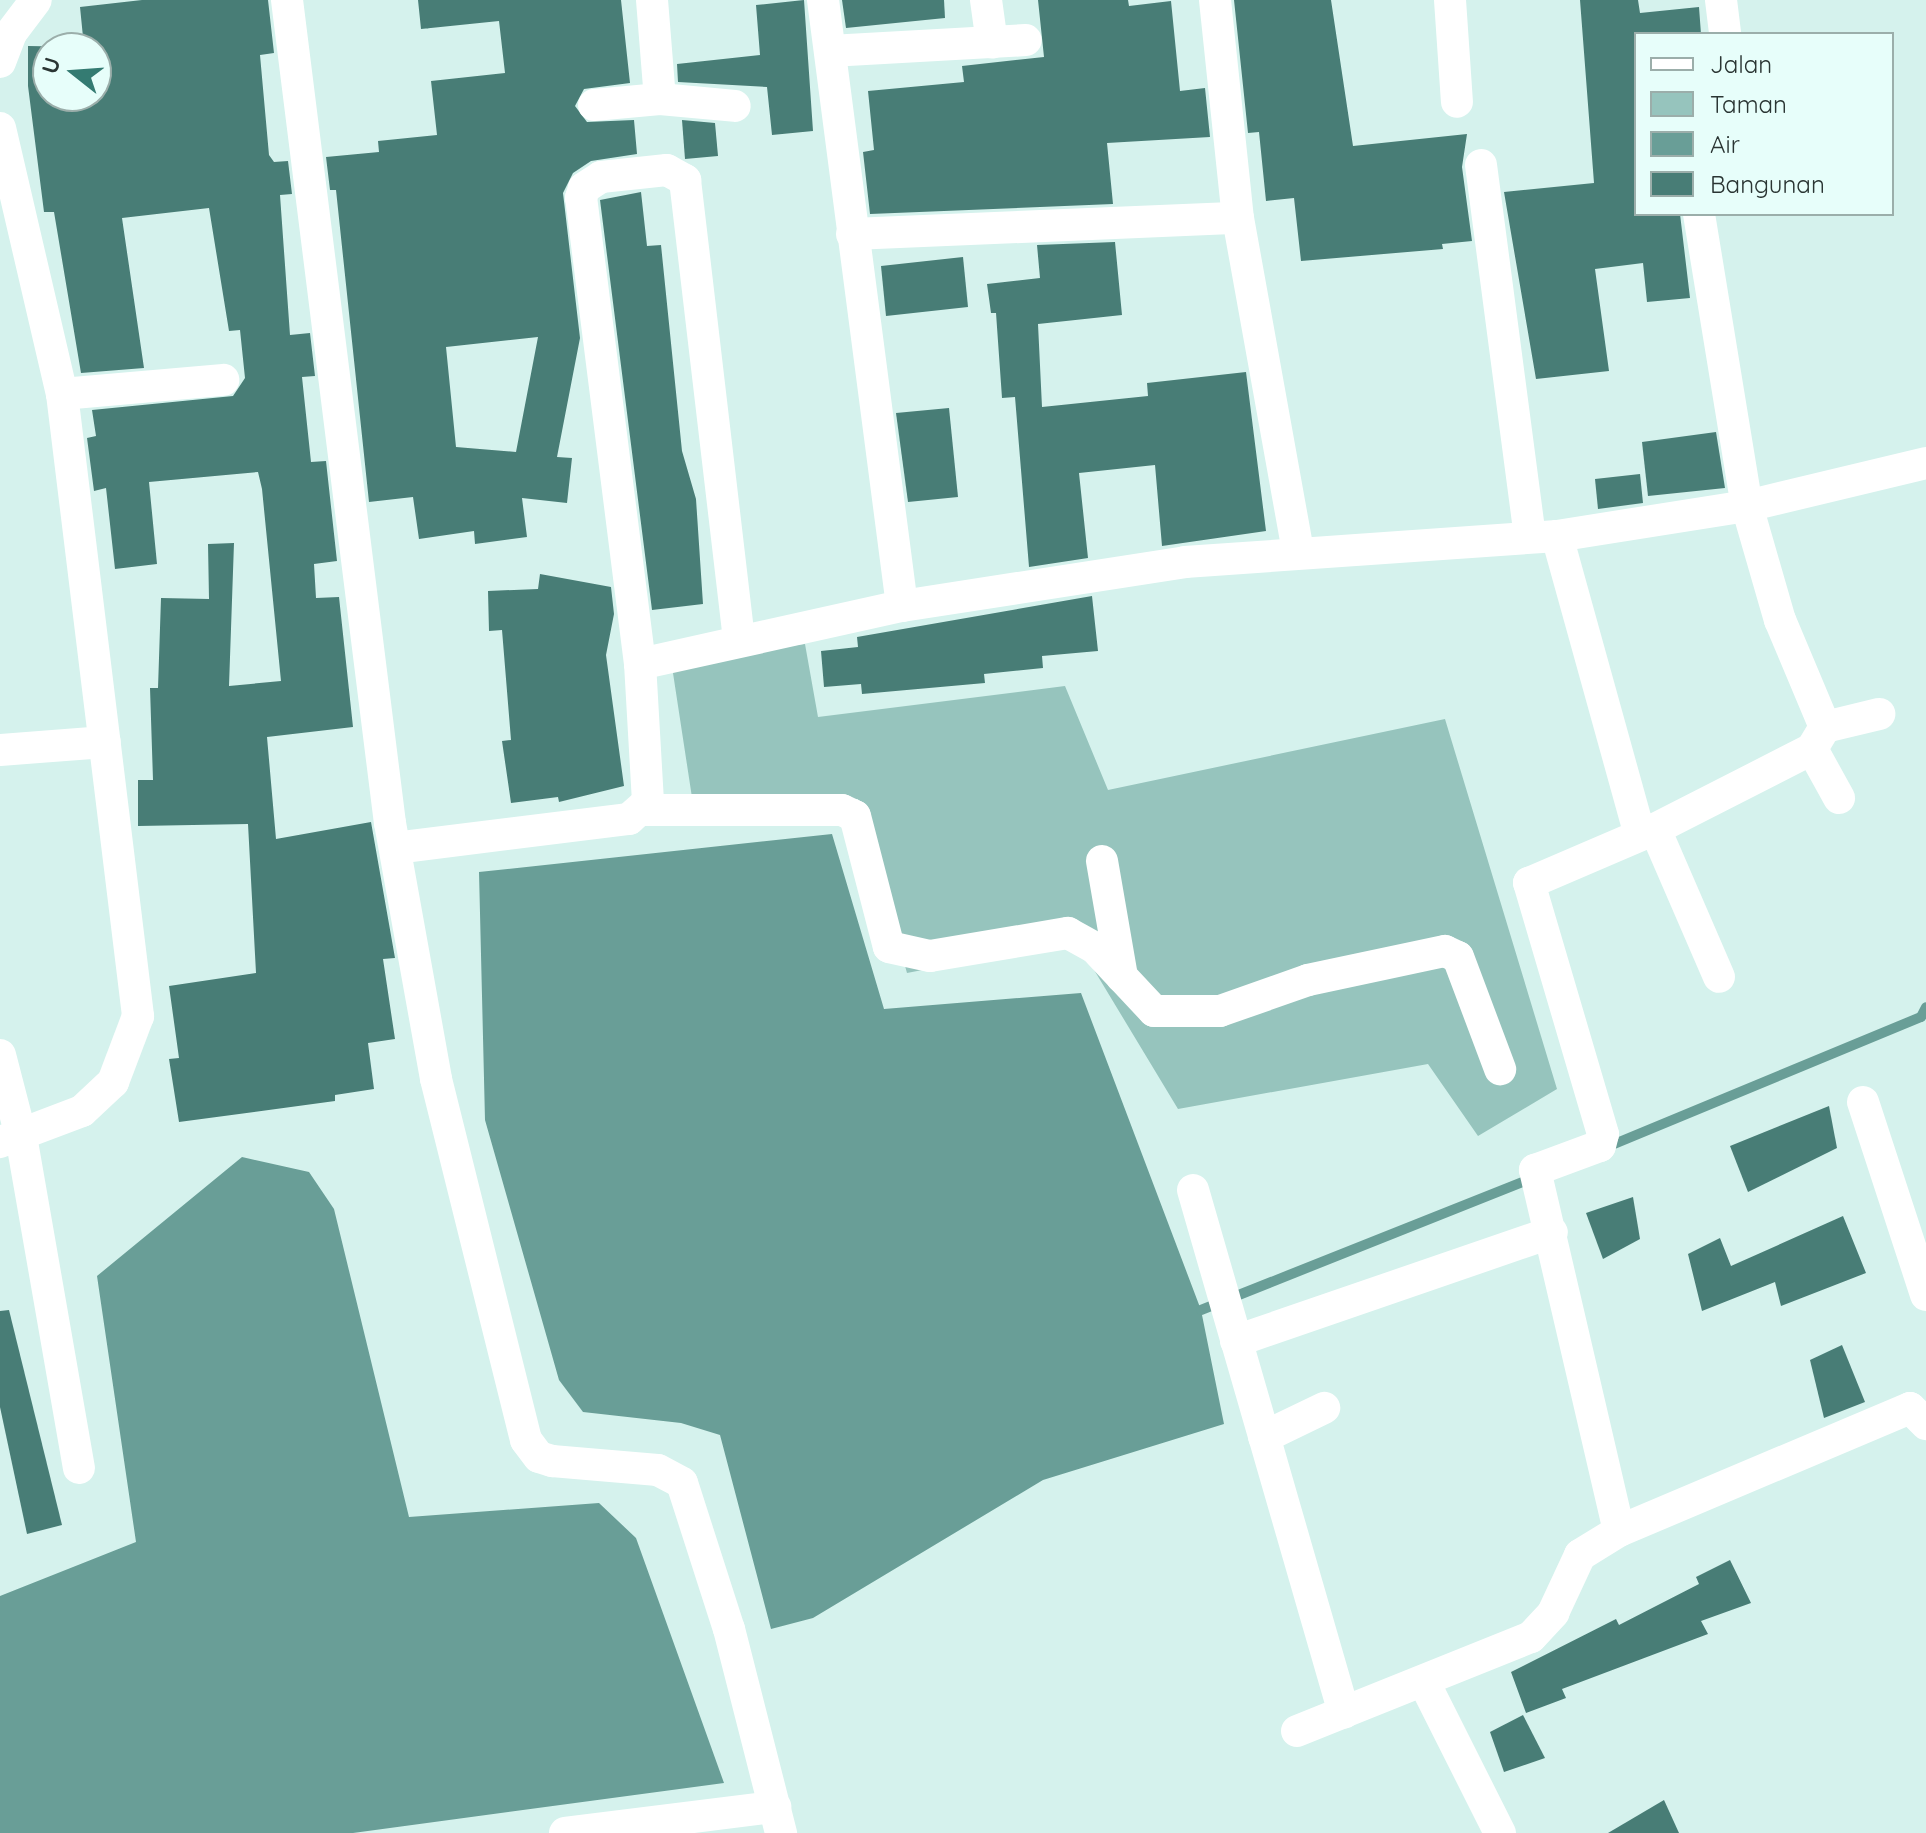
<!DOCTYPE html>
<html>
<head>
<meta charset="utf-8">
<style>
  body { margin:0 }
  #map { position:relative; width:1926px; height:1833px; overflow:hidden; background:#d5f2ed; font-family:Quicksand,sans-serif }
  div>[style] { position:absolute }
  .green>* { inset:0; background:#96c4bd }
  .water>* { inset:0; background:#699e97 }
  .stream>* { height:10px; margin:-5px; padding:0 5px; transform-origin:5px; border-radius:5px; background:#699e97 }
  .building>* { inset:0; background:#487d76 }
  .minor>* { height:32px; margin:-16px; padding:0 16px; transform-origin:16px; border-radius:16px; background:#fff }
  span { translate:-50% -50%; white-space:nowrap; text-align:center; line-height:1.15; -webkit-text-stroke:8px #e7fefa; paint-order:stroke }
  .legend { position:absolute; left:1634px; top:32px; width:260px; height:184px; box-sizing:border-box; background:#e7fefa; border:2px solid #9baeaa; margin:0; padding:10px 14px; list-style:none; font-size:24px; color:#2a3533 }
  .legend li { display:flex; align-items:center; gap:16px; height:40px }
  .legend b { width:40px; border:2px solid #9baeaa }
  .north { position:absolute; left:32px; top:32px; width:80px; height:80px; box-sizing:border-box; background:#e7fefa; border:2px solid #9baeaa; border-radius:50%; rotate:287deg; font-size:22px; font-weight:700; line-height:32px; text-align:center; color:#2a3533 }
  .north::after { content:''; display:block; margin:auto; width:28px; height:36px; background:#347b72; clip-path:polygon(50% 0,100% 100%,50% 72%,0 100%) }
</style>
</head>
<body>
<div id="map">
  <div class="green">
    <i style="clip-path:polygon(805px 644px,818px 717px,1065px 686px,1108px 790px,1445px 719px,1557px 1089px,1478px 1136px,1428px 1064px,1178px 1109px,1076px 940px,907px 973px,858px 799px,693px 804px,671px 660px)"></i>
  </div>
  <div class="water">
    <i style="clip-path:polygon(832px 834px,884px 1009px,1081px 993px,1201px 1310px,1224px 1424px,1043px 1480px,813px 1618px,771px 1629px,720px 1435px,681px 1423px,583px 1412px,559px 1380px,485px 1120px,479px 872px)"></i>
    <i style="clip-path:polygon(242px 1157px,309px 1172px,334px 1209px,409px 1517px,599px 1503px,636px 1538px,724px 1783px,353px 1833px,0 1833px,0 1596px,136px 1542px,97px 1276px)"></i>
  </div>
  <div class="stream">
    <i style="left:1607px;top:1147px;width:340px;rotate:-22.5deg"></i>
    <i style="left:1921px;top:1017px;width:11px;rotate:-63deg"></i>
    <i style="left:1201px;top:1310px;width:357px;rotate:-21.7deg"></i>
  </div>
  <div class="building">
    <i style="clip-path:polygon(evenodd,142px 0,268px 0,274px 53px,260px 55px,269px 155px,274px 162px,288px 161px,292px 194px,280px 195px,290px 335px,310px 333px,315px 376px,302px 377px,311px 462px,326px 461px,337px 561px,314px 564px,316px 598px,339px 597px,353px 727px,267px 737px,276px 839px,371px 822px,395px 958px,383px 959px,395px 1039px,368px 1043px,374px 1089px,335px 1095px,335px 1101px,179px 1122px,169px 1059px,179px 1058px,169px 986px,256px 973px,248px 824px,138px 826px,138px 780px,153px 780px,150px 688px,158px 688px,161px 598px,209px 599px,208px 544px,234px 543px,229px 686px,281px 681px,262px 489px,258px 472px,149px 482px,157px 564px,115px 569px,106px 488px,94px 491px,87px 438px,96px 436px,92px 410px,233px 396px,245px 378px,240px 330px,229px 331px,209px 208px,122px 218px,144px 368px,81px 373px,54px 212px,44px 212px,28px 86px,28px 46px,84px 47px,80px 7px,142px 0,48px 48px,96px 48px,96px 96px,48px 96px,48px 48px)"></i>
    <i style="clip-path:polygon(evenodd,418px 0,621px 0,630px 83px,584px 89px,575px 106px,587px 122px,634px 120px,637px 154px,591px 161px,573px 173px,563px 193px,580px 338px,557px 457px,572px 458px,567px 503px,522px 498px,527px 537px,475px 544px,474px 531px,419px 539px,413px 497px,369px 502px,336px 190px,330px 190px,326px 157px,379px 152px,378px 141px,437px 135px,431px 81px,505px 73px,499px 21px,421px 29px,418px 0,538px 337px,516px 452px,456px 447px,446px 347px,538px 337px)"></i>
    <i style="clip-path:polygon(804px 0,813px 131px,772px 135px,767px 87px,678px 82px,677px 64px,760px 55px,756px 5px)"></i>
    <i style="clip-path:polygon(842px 0,944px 0,945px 18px,846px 28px)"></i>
    <i style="clip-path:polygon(1038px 0,1128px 0,1129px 6px,1171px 1px,1180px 91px,1205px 88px,1210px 137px,1107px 143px,1113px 204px,870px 214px,863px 152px,874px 150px,868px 91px,964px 82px,962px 66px,1044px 57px)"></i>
    <i style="clip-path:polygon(1234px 0,1331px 0,1353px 146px,1467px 134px,1462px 167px,1472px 241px,1442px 244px,1443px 249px,1301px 261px,1294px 198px,1266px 201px,1259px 132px,1248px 133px)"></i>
    <i style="clip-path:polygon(1580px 0,1638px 0,1640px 13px,1699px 7px,1701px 34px,1636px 34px,1636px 214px,1680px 214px,1690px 298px,1647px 302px,1643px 263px,1595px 269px,1609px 371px,1536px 379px,1504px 192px,1594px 183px)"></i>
    <i style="clip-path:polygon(682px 120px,715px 123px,718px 156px,685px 159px)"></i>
    <i style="clip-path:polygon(641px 192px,647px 246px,661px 245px,682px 451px,696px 499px,703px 604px,652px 610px,600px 200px)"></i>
    <i style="clip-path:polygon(1115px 242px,1122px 315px,1038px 324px,1042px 407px,1148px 396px,1147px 383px,1246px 372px,1266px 531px,1162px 546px,1155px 465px,1079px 473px,1088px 558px,1029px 567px,1015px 397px,1002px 398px,996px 313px,991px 313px,987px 284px,1040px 278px,1037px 245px)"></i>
    <i style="clip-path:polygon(963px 257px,968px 307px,886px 316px,881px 266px)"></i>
    <i style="clip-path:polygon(949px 408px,958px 497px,908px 502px,896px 413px)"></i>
    <i style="clip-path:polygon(1716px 432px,1725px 488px,1648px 496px,1642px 442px)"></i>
    <i style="clip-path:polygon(1640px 474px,1643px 503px,1598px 509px,1595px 479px)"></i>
    <i style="clip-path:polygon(540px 574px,611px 587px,614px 614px,606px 655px,624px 786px,559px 802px,558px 797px,511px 803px,502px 741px,511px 740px,502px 630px,489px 631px,488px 591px,538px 589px)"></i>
    <i style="clip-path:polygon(1092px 596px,1098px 651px,1042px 656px,1043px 668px,984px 674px,985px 683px,862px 694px,861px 684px,824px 687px,821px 651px,858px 647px,857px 637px)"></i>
    <i style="clip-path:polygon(1829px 1106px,1837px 1148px,1748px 1192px,1730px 1146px)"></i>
    <i style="clip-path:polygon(1633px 1197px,1640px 1239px,1603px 1259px,1586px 1213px)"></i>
    <i style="clip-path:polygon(1843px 1216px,1866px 1273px,1781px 1306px,1775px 1282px,1702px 1311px,1688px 1254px,1720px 1238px,1731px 1266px)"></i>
    <i style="clip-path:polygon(9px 1310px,62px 1525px,27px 1534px,0 1407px,0 1311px)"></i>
    <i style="clip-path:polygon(1842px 1345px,1865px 1402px,1824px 1418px,1810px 1360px)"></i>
    <i style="clip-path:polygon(1730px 1560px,1751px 1603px,1701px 1621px,1708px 1634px,1562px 1689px,1566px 1698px,1526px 1713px,1511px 1672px,1616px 1619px,1619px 1625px,1699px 1584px,1696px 1577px)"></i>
    <i style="clip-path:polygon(1523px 1715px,1545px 1758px,1504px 1772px,1490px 1732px)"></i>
    <i style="clip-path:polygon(1664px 1800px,1679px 1833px,1608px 1833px)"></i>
  </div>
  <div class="minor">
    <i style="left:287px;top:0;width:829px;rotate:82.87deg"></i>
    <i style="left:390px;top:823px;width:260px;rotate:79.8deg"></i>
    <i style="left:436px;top:1079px;width:372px;rotate:76deg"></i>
    <i style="left:526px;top:1440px;width:21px;rotate:53deg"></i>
    <i style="left:539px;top:1457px;width:14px;rotate:17deg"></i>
    <i style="left:552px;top:1461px;width:106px;rotate:4.9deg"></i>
    <i style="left:658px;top:1470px;width:27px;rotate:28deg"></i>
    <i style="left:682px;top:1483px;width:153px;rotate:72.2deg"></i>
    <i style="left:729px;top:1629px;width:211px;rotate:75.7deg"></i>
    <i style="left:652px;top:0;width:99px;rotate:85.4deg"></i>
    <i style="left:823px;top:0;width:611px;rotate:82.57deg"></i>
    <i style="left:986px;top:0;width:43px;rotate:82.1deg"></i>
    <i style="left:1215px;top:0;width:219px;rotate:84deg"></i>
    <i style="left:1238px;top:218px;width:337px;rotate:79.8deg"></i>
    <i style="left:1450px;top:0;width:102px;rotate:86.1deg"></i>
    <i style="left:1721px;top:0;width:34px;rotate:83deg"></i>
    <i style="left:830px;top:51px;width:196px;rotate:-3.2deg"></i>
    <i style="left:0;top:62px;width:31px;rotate:-69deg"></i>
    <i style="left:11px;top:33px;width:41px;rotate:-52.9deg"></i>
    <i style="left:594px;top:105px;width:66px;rotate:-5.2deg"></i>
    <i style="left:660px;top:99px;width:75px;rotate:5.3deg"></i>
    <i style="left:0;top:128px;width:273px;rotate:76.9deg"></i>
    <i style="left:62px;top:394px;width:627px;rotate:83.03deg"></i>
    <i style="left:138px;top:1016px;width:71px;rotate:110.7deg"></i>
    <i style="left:113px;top:1082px;width:42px;rotate:136.9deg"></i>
    <i style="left:82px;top:1111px;width:88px;rotate:159.3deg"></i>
    <i style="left:1481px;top:165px;width:375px;rotate:82.5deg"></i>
    <i style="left:1699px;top:214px;width:296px;rotate:80.7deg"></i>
    <i style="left:1747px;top:506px;width:119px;rotate:73.9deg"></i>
    <i style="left:1780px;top:620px;width:116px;rotate:67.2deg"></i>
    <i style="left:1825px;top:727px;width:26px;rotate:121deg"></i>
    <i style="left:1812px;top:749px;width:56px;rotate:61.1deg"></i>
    <i style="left:852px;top:234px;width:386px;rotate:-2.4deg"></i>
    <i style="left:62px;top:394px;width:162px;rotate:-5deg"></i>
    <i style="left:1557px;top:536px;width:310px;rotate:74.5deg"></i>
    <i style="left:640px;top:664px;width:268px;rotate:-12.5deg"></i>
    <i style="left:902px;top:606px;width:286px;rotate:-8.8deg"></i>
    <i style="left:1185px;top:562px;width:373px;rotate:-4deg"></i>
    <i style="left:1557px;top:536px;width:192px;rotate:-9deg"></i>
    <i style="left:1747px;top:506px;width:184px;rotate:-13.5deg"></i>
    <i style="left:1825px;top:727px;width:56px;rotate:-13.5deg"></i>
    <i style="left:0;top:750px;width:105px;rotate:-4.4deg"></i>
    <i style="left:642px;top:810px;width:200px"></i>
    <i style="left:842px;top:810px;width:14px;rotate:25deg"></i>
    <i style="left:855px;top:816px;width:135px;rotate:75.5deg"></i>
    <i style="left:889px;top:947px;width:42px;rotate:12.4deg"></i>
    <i style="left:930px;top:956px;width:140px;rotate:-9.5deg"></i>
    <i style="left:1068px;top:933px;width:31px;rotate:29deg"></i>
    <i style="left:1095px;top:948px;width:86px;rotate:46.9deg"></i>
    <i style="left:1154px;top:1011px;width:66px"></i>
    <i style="left:1220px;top:1011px;width:93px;rotate:-19.4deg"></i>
    <i style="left:1308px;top:980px;width:140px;rotate:-12deg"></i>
    <i style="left:1445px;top:951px;width:14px;rotate:25deg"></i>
    <i style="left:1458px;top:957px;width:120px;rotate:69.4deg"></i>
    <i style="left:1655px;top:829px;width:161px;rotate:66.6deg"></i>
    <i style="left:395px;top:848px;width:236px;rotate:-7.1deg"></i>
    <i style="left:629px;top:819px;width:25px;rotate:-42deg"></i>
    <i style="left:648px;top:802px;width:138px;rotate:-93.3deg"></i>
    <i style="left:640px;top:664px;width:470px;rotate:-97.2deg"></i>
    <i style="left:581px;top:198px;width:10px;rotate:-73deg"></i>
    <i style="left:584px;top:188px;width:20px;rotate:-33deg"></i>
    <i style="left:601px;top:177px;width:66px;rotate:-6.1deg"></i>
    <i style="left:667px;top:170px;width:21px;rotate:29deg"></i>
    <i style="left:685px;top:180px;width:463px;rotate:83.3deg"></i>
    <i style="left:1102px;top:861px;width:118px;rotate:80.2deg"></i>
    <i style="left:0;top:1055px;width:84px;rotate:75.5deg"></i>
    <i style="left:21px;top:1136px;width:337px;rotate:80.1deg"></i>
    <i style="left:1863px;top:1102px;width:203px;rotate:71.9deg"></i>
    <i style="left:1193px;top:1190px;width:544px;rotate:73.9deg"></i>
    <i style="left:1236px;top:1341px;width:334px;rotate:-19deg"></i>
    <i style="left:1264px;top:1437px;width:67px;rotate:-25.8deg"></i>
    <i style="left:1619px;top:1531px;width:371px;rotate:-103.1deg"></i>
    <i style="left:1535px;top:1170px;width:69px;rotate:-20.3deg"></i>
    <i style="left:1600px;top:1146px;width:12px;rotate:-76deg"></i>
    <i style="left:1603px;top:1134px;width:262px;rotate:-106.4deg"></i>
    <i style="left:1529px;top:883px;width:137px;rotate:-23.2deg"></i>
    <i style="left:1655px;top:829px;width:176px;rotate:-27deg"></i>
    <i style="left:1425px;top:1684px;width:167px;rotate:63.3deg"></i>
    <i style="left:1297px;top:1731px;width:252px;rotate:-21.9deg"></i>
    <i style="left:1531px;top:1637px;width:33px;rotate:-47deg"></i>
    <i style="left:1553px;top:1613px;width:64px;rotate:-65deg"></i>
    <i style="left:1580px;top:1555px;width:46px;rotate:-31.6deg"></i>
    <i style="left:1619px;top:1531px;width:316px;rotate:-22.9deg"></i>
    <i style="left:1910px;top:1408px;width:23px;rotate:45deg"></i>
    <i style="left:565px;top:1833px;width:212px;rotate:-7.1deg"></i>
  </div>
  <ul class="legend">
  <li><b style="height:10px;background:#fff"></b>Jalan</li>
  <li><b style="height:22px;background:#96c4bd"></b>Taman</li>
  <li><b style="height:22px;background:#699e97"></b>Air</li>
  <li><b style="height:22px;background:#487d76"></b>Bangunan</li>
  </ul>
  <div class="north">U</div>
</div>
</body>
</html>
